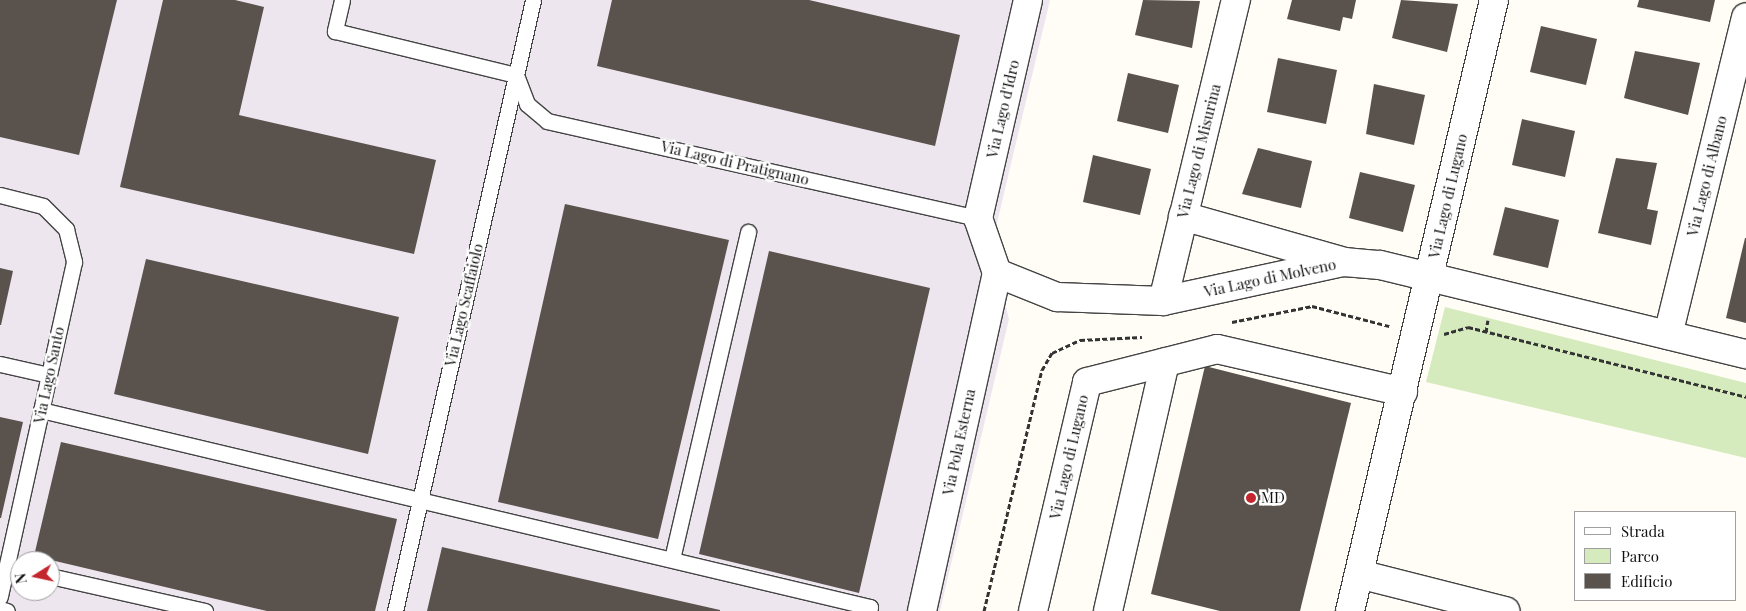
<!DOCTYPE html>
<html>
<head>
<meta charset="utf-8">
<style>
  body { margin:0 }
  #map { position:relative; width:1746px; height:611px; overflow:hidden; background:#fffdf5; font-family:"Playfair Display",serif }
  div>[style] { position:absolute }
  .industrial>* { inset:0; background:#eee6ef }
  .green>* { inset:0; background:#d5ebbd }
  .building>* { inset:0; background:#5a524d }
  .path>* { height:3px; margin-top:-1.5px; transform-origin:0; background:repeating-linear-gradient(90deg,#333 0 5px,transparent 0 7.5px) }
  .roads { filter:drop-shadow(1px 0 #444) drop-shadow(-1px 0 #444) drop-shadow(0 1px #444) drop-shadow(0 -1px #444) }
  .service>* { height:15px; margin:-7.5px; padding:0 7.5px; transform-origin:7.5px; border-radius:7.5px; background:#fff }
  .minor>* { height:28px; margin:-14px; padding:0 14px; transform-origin:14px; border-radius:14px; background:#fff }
  .tertiary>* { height:28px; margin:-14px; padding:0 14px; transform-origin:14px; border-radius:14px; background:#fff }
  .dots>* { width:14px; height:14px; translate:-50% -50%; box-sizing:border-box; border:2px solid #fff; border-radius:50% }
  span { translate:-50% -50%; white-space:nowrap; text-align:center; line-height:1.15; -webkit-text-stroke:5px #fff; paint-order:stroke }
  .street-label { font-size:15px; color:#111 }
  .poi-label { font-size:15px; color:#111 }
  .left { translate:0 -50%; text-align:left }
  .legend { position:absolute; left:1574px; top:511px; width:162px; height:90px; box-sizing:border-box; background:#fff; border:1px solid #a0a0a0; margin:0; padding:6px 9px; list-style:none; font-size:15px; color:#111 }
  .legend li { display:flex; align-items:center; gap:10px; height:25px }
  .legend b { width:25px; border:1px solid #a0a0a0 }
  .north { position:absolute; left:10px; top:551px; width:50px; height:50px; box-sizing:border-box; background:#fff; border:1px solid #a0a0a0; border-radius:50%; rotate:260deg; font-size:14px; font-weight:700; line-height:20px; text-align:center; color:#111 }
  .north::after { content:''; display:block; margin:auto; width:18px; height:22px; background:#c4262e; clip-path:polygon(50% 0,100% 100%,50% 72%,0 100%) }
</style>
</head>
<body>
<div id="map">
  <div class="industrial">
    <i style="clip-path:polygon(evenodd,0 0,1050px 0,987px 265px,997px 273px,1009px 319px,940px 611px,0 611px,0 0,20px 561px,50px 561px,50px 591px,20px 591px,20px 561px)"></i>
  </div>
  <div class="green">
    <i style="clip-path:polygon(1445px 307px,1746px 383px,1746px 458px,1426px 382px)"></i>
  </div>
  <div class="building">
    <i style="clip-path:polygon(0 0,117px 0,79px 155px,0 137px)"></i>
    <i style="clip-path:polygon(163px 0,235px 0,264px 7px,239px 115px,436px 160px,414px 254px,120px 187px)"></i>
    <i style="clip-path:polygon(612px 0,809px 0,960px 35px,935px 146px,597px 66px)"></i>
    <i style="clip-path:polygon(1143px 0,1200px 1px,1192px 48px,1135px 35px)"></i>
    <i style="clip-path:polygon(1292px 0,1356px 0,1352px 19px,1343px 17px,1340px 31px,1287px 19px)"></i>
    <i style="clip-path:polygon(1401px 0,1458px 4px,1447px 52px,1392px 38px)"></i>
    <i style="clip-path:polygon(1639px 0,1715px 0,1710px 22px,1637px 7px)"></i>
    <i style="clip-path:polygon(1541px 26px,1597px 39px,1586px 85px,1530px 72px)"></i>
    <i style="clip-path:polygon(1635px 51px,1700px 63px,1688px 115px,1624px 98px)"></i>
    <i style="clip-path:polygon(1278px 58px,1337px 70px,1326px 124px,1267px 112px)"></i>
    <i style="clip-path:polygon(1128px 73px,1179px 85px,1168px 133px,1117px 121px)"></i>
    <i style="clip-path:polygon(1374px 84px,1425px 95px,1414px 145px,1366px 134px)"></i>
    <i style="clip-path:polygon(1522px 119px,1575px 131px,1565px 177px,1512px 165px)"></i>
    <i style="clip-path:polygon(1258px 148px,1312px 161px,1301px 208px,1242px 194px)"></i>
    <i style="clip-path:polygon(1093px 155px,1151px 169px,1140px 215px,1083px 202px)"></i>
    <i style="clip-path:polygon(1616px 158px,1657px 163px,1647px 209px,1658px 211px,1651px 245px,1598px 233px)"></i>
    <i style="clip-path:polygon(1360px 172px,1415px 185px,1403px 232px,1349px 218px)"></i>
    <i style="clip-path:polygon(565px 204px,729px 240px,658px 539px,498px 502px)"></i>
    <i style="clip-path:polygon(1505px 207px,1559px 220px,1548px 268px,1493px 255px)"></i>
    <i style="clip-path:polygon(1745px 238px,1746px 238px,1746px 323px,1726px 318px)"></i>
    <i style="clip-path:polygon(769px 251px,930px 288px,859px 593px,699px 554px)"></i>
    <i style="clip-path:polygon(146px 259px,399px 317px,368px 454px,114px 394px)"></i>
    <i style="clip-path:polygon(0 268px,13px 271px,1px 325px,0 325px)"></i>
    <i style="clip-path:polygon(1205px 366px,1351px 403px,1300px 611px,1220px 611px,1151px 594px)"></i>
    <i style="clip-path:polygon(0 417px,23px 422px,1px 518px,0 518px)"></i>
    <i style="clip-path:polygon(61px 442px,397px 519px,375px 611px,267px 611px,34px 556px)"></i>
    <i style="clip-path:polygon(442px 547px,720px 610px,720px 611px,427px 611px)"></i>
  </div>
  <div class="path">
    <i style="left:1232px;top:322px;width:82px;rotate:-11.3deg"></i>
    <i style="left:1312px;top:306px;width:80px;rotate:14.6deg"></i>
    <i style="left:1486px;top:332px;width:12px;rotate:-81deg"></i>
    <i style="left:1444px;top:334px;width:25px;rotate:-16deg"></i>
    <i style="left:1468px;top:327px;width:287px;rotate:14.1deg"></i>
    <i style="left:984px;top:611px;width:248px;rotate:-76.5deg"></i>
    <i style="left:1042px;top:370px;width:20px;rotate:-60deg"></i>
    <i style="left:1052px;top:353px;width:31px;rotate:-25deg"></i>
    <i style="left:1080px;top:340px;width:62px;rotate:-2.8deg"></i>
  </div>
  <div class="roads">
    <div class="service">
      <i style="left:342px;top:0;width:32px;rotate:103deg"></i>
      <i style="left:335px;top:31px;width:186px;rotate:13.7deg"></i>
      <i style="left:516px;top:75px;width:31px;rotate:69deg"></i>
      <i style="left:527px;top:104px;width:26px;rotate:40deg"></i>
      <i style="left:547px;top:121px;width:442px;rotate:12.7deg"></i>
      <i style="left:0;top:195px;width:44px;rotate:14.3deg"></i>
      <i style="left:43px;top:206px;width:33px;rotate:45deg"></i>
      <i style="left:66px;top:229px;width:34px;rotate:76deg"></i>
      <i style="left:74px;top:262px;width:343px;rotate:102.5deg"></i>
      <i style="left:0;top:364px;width:50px;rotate:12.7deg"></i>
      <i style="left:41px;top:410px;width:852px;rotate:13.37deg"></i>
      <i style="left:870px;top:607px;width:4px;rotate:104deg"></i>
      <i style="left:672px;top:559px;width:336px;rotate:-76.9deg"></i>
      <i style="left:50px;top:576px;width:159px;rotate:12.7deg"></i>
      <i style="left:0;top:609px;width:7px;rotate:16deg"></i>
      <i style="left:395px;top:611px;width:626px;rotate:-77.27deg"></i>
    </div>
    <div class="minor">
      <i style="left:1183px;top:216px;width:167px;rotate:15.9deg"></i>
      <i style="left:1163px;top:301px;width:310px;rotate:-76.4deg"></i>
      <i style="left:1668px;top:335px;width:327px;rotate:-76.2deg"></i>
      <i style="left:1359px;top:574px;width:151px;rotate:14.2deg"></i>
      <i style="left:922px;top:611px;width:346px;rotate:-77.5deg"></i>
      <i style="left:1033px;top:611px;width:235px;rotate:-76.7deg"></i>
      <i style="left:1087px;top:382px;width:134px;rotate:-14.2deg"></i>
      <i style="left:1217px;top:349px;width:191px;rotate:13deg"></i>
      <i style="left:1108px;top:611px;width:255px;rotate:-77.1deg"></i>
      <i style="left:1350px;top:611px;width:628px;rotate:-76.74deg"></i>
    </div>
    <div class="tertiary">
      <i style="left:1028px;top:0;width:224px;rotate:102.9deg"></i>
      <i style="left:978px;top:218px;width:58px;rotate:70.9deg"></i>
      <i style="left:997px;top:273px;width:65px;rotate:21.8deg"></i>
      <i style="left:1057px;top:297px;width:106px;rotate:2.2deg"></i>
      <i style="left:1163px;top:301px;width:185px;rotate:-12.2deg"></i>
      <i style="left:1344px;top:262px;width:36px;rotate:5deg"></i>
      <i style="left:1380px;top:265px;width:377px;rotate:13.7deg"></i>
    </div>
  </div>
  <div class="dots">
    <i style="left:1251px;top:498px;background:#c4262e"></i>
  </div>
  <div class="street-label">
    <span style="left:1003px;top:109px;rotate:-77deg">Via Lago d'Idro</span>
    <span style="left:1199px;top:151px;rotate:-76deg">Via Lago di Misurina</span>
    <span style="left:735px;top:163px;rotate:13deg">Via Lago di Pratignano</span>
    <span style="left:1707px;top:176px;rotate:-76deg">Via Lago di Albano</span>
    <span style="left:1448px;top:196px;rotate:-77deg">Via Lago di Lugano</span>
    <span style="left:1270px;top:278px;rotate:-12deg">Via Lago di Molveno</span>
    <span style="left:464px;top:305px;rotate:-77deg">Via Lago Scaffaiolo</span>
    <span style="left:49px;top:375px;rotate:-78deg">Via Lago Santo</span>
    <span style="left:959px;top:442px;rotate:-78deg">Via Pola Esterna</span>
    <span style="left:1069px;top:457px;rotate:-77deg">Via Lago di Lugano</span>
  </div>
  <div class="poi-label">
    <span class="left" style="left:1261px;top:498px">MD</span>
  </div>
  <ul class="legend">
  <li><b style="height:6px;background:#fff"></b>Strada</li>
  <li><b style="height:14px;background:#d5ebbd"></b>Parco</li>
  <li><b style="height:14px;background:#5a524d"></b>Edificio</li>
  </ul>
  <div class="north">N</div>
</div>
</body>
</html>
